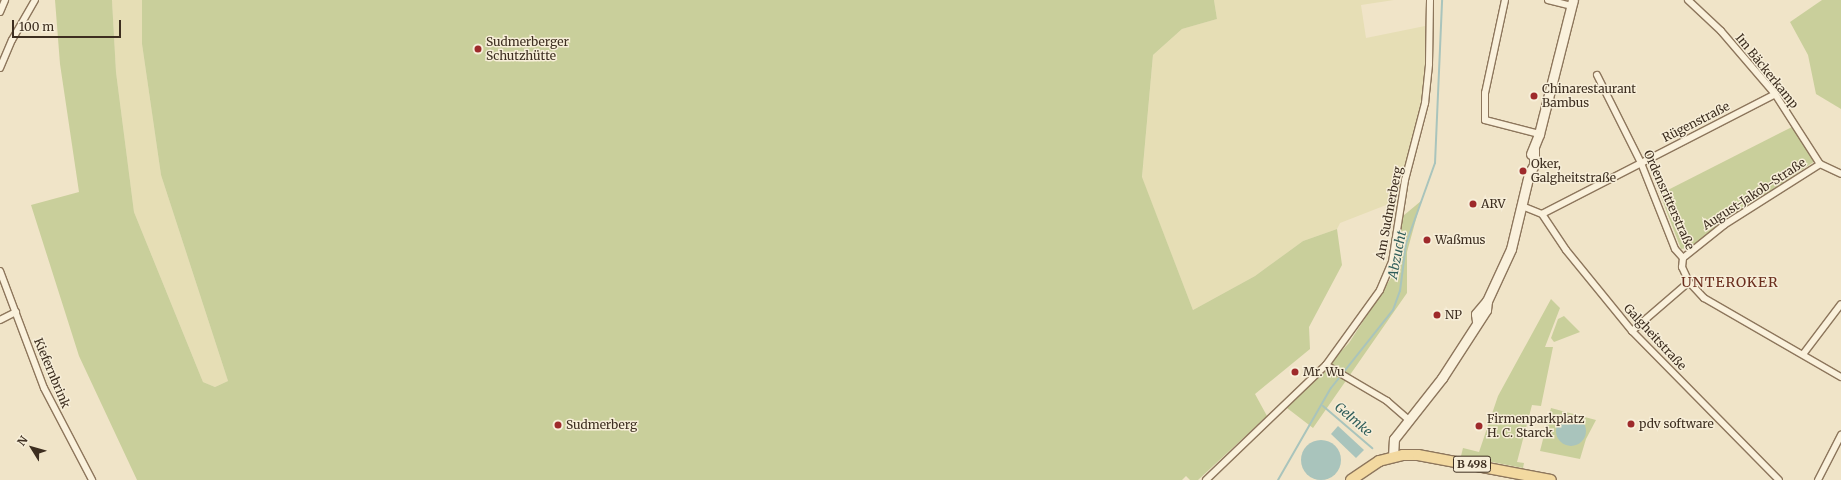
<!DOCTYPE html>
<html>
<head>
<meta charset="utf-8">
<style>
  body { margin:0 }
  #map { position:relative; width:1841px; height:480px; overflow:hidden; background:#f0e4c8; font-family:Merriweather,serif }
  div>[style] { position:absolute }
  .farmland>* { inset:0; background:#e6deb5 }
  .green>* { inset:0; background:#c9cf9b }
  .water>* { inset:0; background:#a9c4bc }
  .round { border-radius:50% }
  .stream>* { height:2px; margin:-1px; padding:0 1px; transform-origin:1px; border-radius:1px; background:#a9c4bc }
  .roads { filter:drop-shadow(1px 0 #8d765c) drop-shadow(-1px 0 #8d765c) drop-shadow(0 1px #8d765c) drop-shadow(0 -1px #8d765c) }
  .minor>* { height:6px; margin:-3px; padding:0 3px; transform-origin:3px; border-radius:3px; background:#faf1dc }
  .secondary>* { height:9px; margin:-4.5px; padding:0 4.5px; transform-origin:4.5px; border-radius:4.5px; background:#faf1dc }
  .primary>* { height:10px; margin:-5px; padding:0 5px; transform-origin:5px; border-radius:5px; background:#f3d9a0 }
  .dots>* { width:11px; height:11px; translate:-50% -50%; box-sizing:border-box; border:2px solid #f7eed8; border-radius:50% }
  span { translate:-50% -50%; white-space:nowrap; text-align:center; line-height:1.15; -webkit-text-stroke:3px #f7eed8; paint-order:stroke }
  .shield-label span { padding:1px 3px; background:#f7eed8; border:1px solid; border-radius:3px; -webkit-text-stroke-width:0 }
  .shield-label { font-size:11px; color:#3d2e20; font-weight:700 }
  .poi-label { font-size:12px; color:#3d2e20 }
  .left { translate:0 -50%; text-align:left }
  .street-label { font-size:12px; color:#3d2e20 }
  .water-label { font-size:13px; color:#2f5d5a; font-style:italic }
  .quarter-label { font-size:14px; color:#6b2e1e; letter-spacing:1px }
  .north { position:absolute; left:12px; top:428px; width:40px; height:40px; -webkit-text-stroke:3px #f7eed8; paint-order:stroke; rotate:307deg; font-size:11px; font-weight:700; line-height:16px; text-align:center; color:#3d2e20 }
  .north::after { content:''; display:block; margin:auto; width:14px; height:18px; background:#3d2e20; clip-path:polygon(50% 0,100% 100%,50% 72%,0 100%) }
  .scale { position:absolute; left:12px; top:20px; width:109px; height:18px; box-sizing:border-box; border:2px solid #3d2e20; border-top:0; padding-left:5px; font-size:12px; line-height:14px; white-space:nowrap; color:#3d2e20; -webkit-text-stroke:3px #f7eed8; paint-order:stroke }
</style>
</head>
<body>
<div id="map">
  <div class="farmland">
    <i style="clip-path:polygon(112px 0,142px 0,142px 44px,161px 175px,228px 381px,215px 387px,203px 382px,134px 212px,116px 72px)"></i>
    <i style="clip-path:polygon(1214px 0,1394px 0,1361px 5px,1366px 38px,1425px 26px,1426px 66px,1421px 103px,1399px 200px,1340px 223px,1337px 229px,1303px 241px,1255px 276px,1193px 310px,1142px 178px,1153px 55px,1182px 29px,1217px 19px)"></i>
  </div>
  <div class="green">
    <i style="clip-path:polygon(55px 0,112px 0,116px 72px,134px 212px,203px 382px,215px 387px,228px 381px,161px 175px,142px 44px,142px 0,1214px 0,1217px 19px,1182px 29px,1153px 55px,1142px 177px,1193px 310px,1255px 276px,1303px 241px,1337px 229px,1342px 265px,1309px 327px,1310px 349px,1255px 394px,1267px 416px,1198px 480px,1190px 480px,1186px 476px,1182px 480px,137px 480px,79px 356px,31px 205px,79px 192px,60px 64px)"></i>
    <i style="clip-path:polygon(1822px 0,1841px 0,1841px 109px,1816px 94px,1808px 55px,1790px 22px)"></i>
    <i style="clip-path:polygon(1792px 127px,1815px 161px,1688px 248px,1681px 249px,1660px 194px)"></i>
    <i style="clip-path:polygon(1421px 201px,1407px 252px,1407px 293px,1313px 428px,1287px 408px,1349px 343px,1393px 275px,1403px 216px)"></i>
    <i style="clip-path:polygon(1551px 299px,1560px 308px,1545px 347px,1553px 347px,1541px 406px,1532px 405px,1517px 462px,1524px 463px,1523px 468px,1461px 456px,1463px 448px,1479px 452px,1498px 396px)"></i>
    <i style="clip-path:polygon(1564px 316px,1580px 332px,1554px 342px,1551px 338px,1558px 319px)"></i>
    <i style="clip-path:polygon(1551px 408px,1596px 420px,1586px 439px,1580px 459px,1540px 451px)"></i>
  </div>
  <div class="water">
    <i style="clip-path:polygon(1344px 406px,1362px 423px,1356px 429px,1338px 412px)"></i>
    <i class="round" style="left:1556px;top:416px;width:30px;height:30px"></i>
    <i style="clip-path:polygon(1338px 426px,1364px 450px,1356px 458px,1331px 434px)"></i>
    <i class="round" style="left:1301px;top:440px;width:40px;height:40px"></i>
  </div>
  <div class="stream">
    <i style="left:1323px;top:406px;width:65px;rotate:40.6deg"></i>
    <i style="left:1278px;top:480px;width:106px;rotate:-60.1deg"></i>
    <i style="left:1331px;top:388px;width:100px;rotate:-51.5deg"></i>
    <i style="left:1393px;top:310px;width:20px;rotate:-70deg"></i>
    <i style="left:1400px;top:291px;width:47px;rotate:-82.7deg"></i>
    <i style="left:1406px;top:244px;width:86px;rotate:-70.3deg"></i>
    <i style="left:1435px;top:163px;width:163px;rotate:-87.5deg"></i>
  </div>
  <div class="roads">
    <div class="minor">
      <i style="left:1505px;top:0;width:95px;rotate:102.1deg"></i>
      <i style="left:1485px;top:93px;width:27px;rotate:90deg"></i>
      <i style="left:1485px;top:120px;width:56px;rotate:14.5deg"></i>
      <i style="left:1548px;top:0;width:25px;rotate:14deg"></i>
      <i style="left:1688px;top:0;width:45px;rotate:43.2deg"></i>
      <i style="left:1721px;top:31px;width:83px;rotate:49.4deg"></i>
      <i style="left:1775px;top:94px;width:83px;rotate:57.3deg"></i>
      <i style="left:0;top:12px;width:13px;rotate:-67deg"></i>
      <i style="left:0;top:68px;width:30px;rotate:-67deg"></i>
      <i style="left:12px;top:40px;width:46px;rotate:-60.1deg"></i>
      <i style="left:1597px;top:75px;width:98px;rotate:63.4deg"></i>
      <i style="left:1641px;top:163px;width:92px;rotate:68.4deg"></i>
      <i style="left:1675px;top:249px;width:12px;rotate:48deg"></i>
      <i style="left:1683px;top:258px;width:9px;rotate:96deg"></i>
      <i style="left:1682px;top:267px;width:17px;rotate:65deg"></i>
      <i style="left:1689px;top:282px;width:22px;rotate:47deg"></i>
      <i style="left:1704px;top:298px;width:158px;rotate:30deg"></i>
      <i style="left:1820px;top:164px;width:23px;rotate:25deg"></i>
      <i style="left:1522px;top:206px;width:22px;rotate:22deg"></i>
      <i style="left:1542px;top:214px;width:43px;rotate:56.3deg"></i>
      <i style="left:1566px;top:250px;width:104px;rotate:50.8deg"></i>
      <i style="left:1632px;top:331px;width:209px;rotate:45.4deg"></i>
      <i style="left:1542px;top:214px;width:262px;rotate:-27.2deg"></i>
      <i style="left:1683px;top:258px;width:53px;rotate:-38.8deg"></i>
      <i style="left:1724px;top:225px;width:114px;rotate:-32.4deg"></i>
      <i style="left:0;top:271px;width:125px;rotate:69.4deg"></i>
      <i style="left:44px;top:388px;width:104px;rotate:62.4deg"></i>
      <i style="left:0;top:320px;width:18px;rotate:-27deg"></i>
      <i style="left:1632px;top:331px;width:75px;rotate:-40.7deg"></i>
      <i style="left:1804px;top:353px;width:61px;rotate:-52.9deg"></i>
      <i style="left:1326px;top:365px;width:92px;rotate:-54.2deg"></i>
      <i style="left:1380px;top:290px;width:30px;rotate:-67deg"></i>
      <i style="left:1392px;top:262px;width:83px;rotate:-81deg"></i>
      <i style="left:1405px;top:180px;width:80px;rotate:-75.4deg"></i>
      <i style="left:1425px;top:103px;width:39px;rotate:-84deg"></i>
      <i style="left:1429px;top:64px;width:64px;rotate:-89.1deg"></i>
      <i style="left:1206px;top:480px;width:166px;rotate:-43.8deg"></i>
      <i style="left:1326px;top:365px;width:71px;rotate:30.5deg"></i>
      <i style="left:1387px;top:401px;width:29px;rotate:41deg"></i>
      <i style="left:1818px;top:480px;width:51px;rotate:-62.9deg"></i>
    </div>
    <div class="secondary">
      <i style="left:1531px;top:154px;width:22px;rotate:-68deg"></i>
      <i style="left:1539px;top:134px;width:138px;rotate:-75.8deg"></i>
      <i style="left:1477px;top:321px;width:7px;rotate:-98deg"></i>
      <i style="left:1476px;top:314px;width:17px;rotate:-50deg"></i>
      <i style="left:1393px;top:457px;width:18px;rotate:-87deg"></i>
      <i style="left:1394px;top:439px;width:78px;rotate:-51.8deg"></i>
      <i style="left:1442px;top:378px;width:81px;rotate:-57.1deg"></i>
      <i style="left:1486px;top:310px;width:9px;rotate:-84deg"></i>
      <i style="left:1487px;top:301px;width:57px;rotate:-65.2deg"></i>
      <i style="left:1511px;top:249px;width:77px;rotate:-76.5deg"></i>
      <i style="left:1529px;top:174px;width:10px;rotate:-61deg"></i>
      <i style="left:1534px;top:165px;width:16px;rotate:-90deg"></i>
    </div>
    <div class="primary">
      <i style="left:1351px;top:480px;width:34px;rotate:-34deg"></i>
      <i style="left:1379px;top:461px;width:25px;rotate:-14deg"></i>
      <i style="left:1403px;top:455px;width:15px"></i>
      <i style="left:1418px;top:455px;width:135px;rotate:10.6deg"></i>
    </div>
  </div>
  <div class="dots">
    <i style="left:478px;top:49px;background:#9e2a2b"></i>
    <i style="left:1534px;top:96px;background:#9e2a2b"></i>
    <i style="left:1523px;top:171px;background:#9e2a2b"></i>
    <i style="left:1473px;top:204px;background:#9e2a2b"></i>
    <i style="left:1427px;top:240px;background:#9e2a2b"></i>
    <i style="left:1437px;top:315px;background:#9e2a2b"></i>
    <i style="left:1295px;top:372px;background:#9e2a2b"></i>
    <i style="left:1631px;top:424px;background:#9e2a2b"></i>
    <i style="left:558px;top:425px;background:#9e2a2b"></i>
    <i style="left:1479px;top:426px;background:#9e2a2b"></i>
  </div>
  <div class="shield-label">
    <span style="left:1472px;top:464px">B 498</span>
  </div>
  <div class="poi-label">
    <span class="left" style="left:486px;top:49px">Sudmerberger<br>Schutzhütte</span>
    <span class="left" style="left:1542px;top:96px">Chinarestaurant<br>Bambus</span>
    <span class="left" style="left:1531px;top:171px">Oker,<br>Galgheitstraße</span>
    <span class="left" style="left:1481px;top:204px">ARV</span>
    <span class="left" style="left:1435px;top:240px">Waßmus</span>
    <span class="left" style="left:1445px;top:315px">NP</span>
    <span class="left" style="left:1303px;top:372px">Mr. Wu</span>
    <span class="left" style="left:1487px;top:426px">Firmenparkplatz<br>H. C. Starck</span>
    <span class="left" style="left:1639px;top:424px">pdv software</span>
    <span class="left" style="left:566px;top:425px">Sudmerberg</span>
  </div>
  <div class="street-label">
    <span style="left:1767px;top:71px;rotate:51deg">Im Bäckerkamp</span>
    <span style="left:1696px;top:122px;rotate:-27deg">Rügenstraße</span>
    <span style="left:1754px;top:194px;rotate:-33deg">August-Jakob-Straße</span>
    <span style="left:1669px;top:200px;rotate:66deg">Ordensritterstraße</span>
    <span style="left:1389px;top:213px;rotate:-79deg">Am Sudmerberg</span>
    <span style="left:1655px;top:337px;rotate:47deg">Galgheitstraße</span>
    <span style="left:52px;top:373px;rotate:67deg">Kiefernbrink</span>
  </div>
  <div class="water-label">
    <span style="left:1398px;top:255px;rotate:-79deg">Abzucht</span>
    <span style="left:1353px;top:420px;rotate:40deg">Gelmke</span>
  </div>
  <div class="quarter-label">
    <span style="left:1730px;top:282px">UNTEROKER</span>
  </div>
  <div class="north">N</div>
  <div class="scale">100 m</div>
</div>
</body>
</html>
